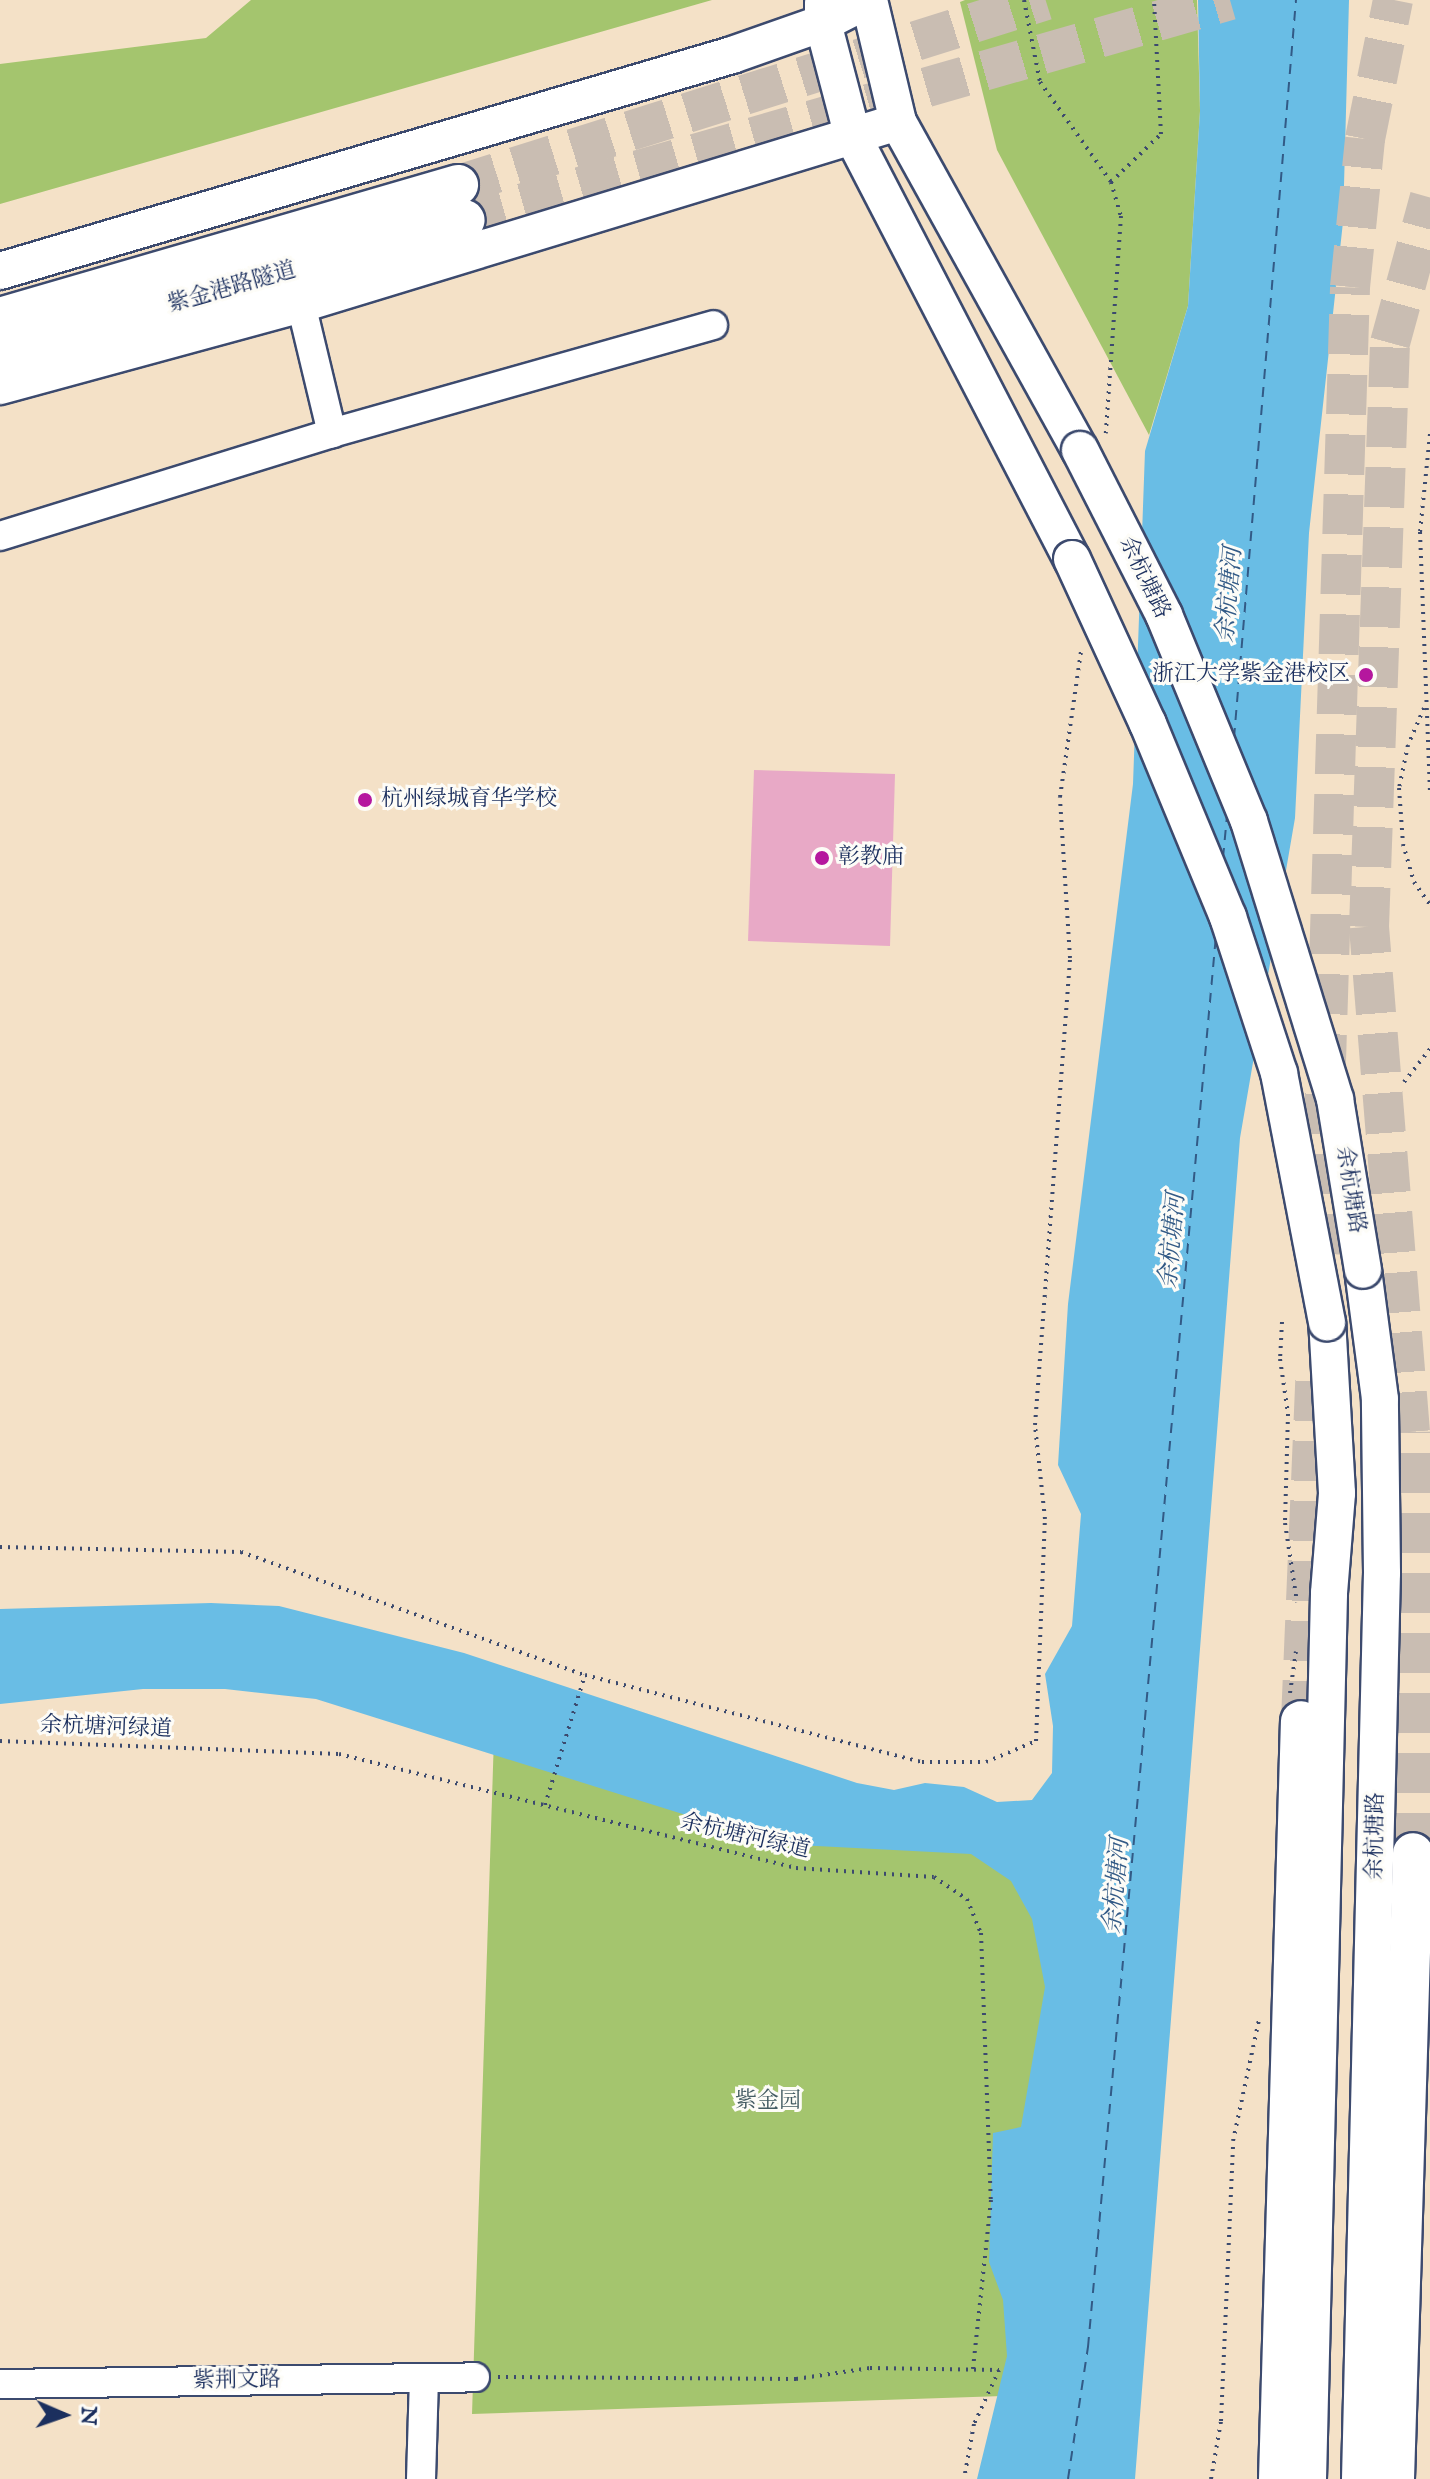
<!DOCTYPE html>
<html>
<head>
<meta charset="utf-8">
<style>
  body { margin:0 }
  #map { position:relative; width:1430px; height:2479px; overflow:hidden; background:#f4e1c7; font-family:"IM FELL English","Noto Serif SC",serif }
  div>[style] { position:absolute }
  .green>* { inset:0; background:#a4c56e }
  .water>* { inset:0; background:#69bde5 }
  .ferry>* { height:2px; margin-top:-1px; transform-origin:0; background:repeating-linear-gradient(90deg,#325a86 0 10px,transparent 0 18px) }
  .building>* { inset:0; background:#e8a9c6 }
  .highway-tunnel>* { height:40px; margin-top:-20px; transform-origin:0; background:repeating-linear-gradient(90deg,#c9bdb2 0 40px,transparent 0 60px) }
  .path>* { height:4px; margin-top:-2px; transform-origin:0; background:repeating-linear-gradient(90deg,#3c4a6e 0 2px,transparent 0 8px) }
  .roads { filter:drop-shadow(2px 0 #3c4a6e) drop-shadow(-2px 0 #3c4a6e) drop-shadow(0 2px #3c4a6e) drop-shadow(0 -2px #3c4a6e) }
  .minor>* { height:28px; margin:-14px; padding:0 14px; transform-origin:14px; border-radius:14px; background:#fff }
  .major>* { height:36px; margin:-18px; padding:0 18px; transform-origin:18px; border-radius:18px; background:#fff }
  .highway>* { height:40px; margin:-20px; padding:0 20px; transform-origin:20px; border-radius:20px; background:#fff }
  .bridges { filter:drop-shadow(2px 0 #3c4a6e) drop-shadow(-2px 0 #3c4a6e) drop-shadow(0 2px #3c4a6e) drop-shadow(0 -2px #3c4a6e) }
  .major-bridge>* { height:36px; margin:-18px; padding:0 18px; transform-origin:18px; border-radius:18px; background:#fff }
  .dots>* { width:22px; height:22px; translate:-50% -50%; box-sizing:border-box; border:4px solid #fdfcf7; border-radius:50% }
  span { translate:-50% -50%; white-space:nowrap; text-align:center; line-height:1.15; -webkit-text-stroke:6px #fdfcf7; paint-order:stroke }
  .street-label { font-size:22px; color:#1b2f5e }
  .poi-label { font-size:22px; color:#1b2f5e }
  .right { translate:-100% -50%; text-align:right }
  .left { translate:0 -50%; text-align:left }
  .park-label { font-size:22px; color:#445c63 }
  .water-label { font-size:24px; color:#325a86; font-style:italic }
  .north { position:absolute; left:24px; top:2375px; width:80px; height:80px; -webkit-text-stroke:6px #fdfcf7; paint-order:stroke; rotate:92deg; font-size:22px; font-weight:700; line-height:32px; text-align:center; color:#1b2f5e }
  .north::after { content:''; display:block; margin:auto; width:28px; height:36px; background:#1b2f5e; clip-path:polygon(50% 0,100% 100%,50% 72%,0 100%) }
</style>
</head>
<body>
<div id="map">
  <div class="green">
    <i style="clip-path:polygon(251px 0,712px 0,0 204px,0 64px,206px 38px)"></i>
    <i style="clip-path:polygon(965px 0,1197px 0,1200px 111px,1188px 306px,1149px 435px,997px 150px,960px 2px)"></i>
    <i style="clip-path:polygon(494px 1737px,985px 1844px,1075px 1902px,1029px 2395px,472px 2414px)"></i>
  </div>
  <div class="water">
    <i style="clip-path:polygon(1198px 0,1349px 0,1343px 222px,1309px 533px,1295px 818px,1240px 1138px,1135px 2479px,977px 2479px,1007px 2356px,1003px 2300px,989px 2262px,993px 2133px,1021px 2127px,1045px 1987px,1032px 1919px,1011px 1881px,971px 1854px,778px 1844px,316px 1699px,225px 1689px,143px 1689px,0 1704px,0 1609px,211px 1603px,279px 1606px,464px 1653px,857px 1783px,894px 1790px,925px 1783px,964px 1787px,997px 1802px,1032px 1800px,1052px 1773px,1053px 1726px,1045px 1674px,1072px 1626px,1081px 1514px,1058px 1465px,1068px 1304px,1133px 784px,1145px 451px,1188px 306px,1200px 111px)"></i>
  </div>
  <div class="ferry">
    <i style="left:1234px;top:738px;width:741px;rotate:-85.2deg"></i>
    <i style="left:1223px;top:858px;width:42px;rotate:-84.6deg"></i>
    <i style="left:1068px;top:2479px;width:134px;rotate:-81.4deg"></i>
    <i style="left:1088px;top:2347px;width:1417px;rotate:-84.82deg"></i>
  </div>
  <div class="building">
    <i style="clip-path:polygon(754px 770px,895px 774px,890px 946px,748px 941px)"></i>
  </div>
  <div class="highway-tunnel">
    <i style="left:458px;top:185px;width:616px;rotate:-17.46deg"></i>
    <i style="left:465px;top:220px;width:796px;rotate:-16.04deg"></i>
    <i style="left:1320px;top:1254px;width:967px;rotate:-88.22deg"></i>
    <i style="left:1350px;top:287px;width:149px;rotate:-84.2deg"></i>
    <i style="left:1365px;top:139px;width:142px;rotate:-78.6deg"></i>
    <i style="left:1301px;top:1721px;width:359px;rotate:-87.6deg"></i>
    <i style="left:1413px;top:1853px;width:421px;rotate:-90.4deg"></i>
    <i style="left:1410px;top:1432px;width:507px;rotate:-94.64deg"></i>
    <i style="left:1369px;top:927px;width:584px;rotate:-87.94deg"></i>
    <i style="left:1390px;top:343px;width:151px;rotate:-74.7deg"></i>
  </div>
  <div class="path">
    <i style="left:1024px;top:0;width:84px;rotate:79deg"></i>
    <i style="left:1040px;top:82px;width:123px;rotate:54.6deg"></i>
    <i style="left:1111px;top:182px;width:35px;rotate:74deg"></i>
    <i style="left:1121px;top:216px;width:218px;rotate:94deg"></i>
    <i style="left:1111px;top:182px;width:69px;rotate:-43.8deg"></i>
    <i style="left:1161px;top:134px;width:134px;rotate:-93deg"></i>
    <i style="left:1430px;top:434px;width:99px;rotate:95.8deg"></i>
    <i style="left:1420px;top:532px;width:262px;rotate:87.8deg"></i>
    <i style="left:1424px;top:708px;width:40px;rotate:113.4deg"></i>
    <i style="left:1408px;top:745px;width:44px;rotate:101.8deg"></i>
    <i style="left:1399px;top:788px;width:56px;rotate:85.9deg"></i>
    <i style="left:1403px;top:844px;width:40px;rotate:74deg"></i>
    <i style="left:1414px;top:882px;width:28px;rotate:55deg"></i>
    <i style="left:1404px;top:1082px;width:42px;rotate:-51.8deg"></i>
    <i style="left:1282px;top:1322px;width:37px;rotate:93deg"></i>
    <i style="left:1280px;top:1359px;width:56px;rotate:81.7deg"></i>
    <i style="left:1288px;top:1414px;width:109px;rotate:91.6deg"></i>
    <i style="left:1285px;top:1523px;width:80px;rotate:81.4deg"></i>
    <i style="left:0;top:1547px;width:241px;rotate:1.2deg"></i>
    <i style="left:241px;top:1552px;width:365px;rotate:19.7deg"></i>
    <i style="left:585px;top:1675px;width:348px;rotate:14.5deg"></i>
    <i style="left:922px;top:1762px;width:64px"></i>
    <i style="left:986px;top:1762px;width:54px;rotate:-22.8deg"></i>
    <i style="left:1036px;top:1741px;width:222px;rotate:-87.7deg"></i>
    <i style="left:1045px;top:1519px;width:95px;rotate:-96.1deg"></i>
    <i style="left:1035px;top:1425px;width:468px;rotate:-85.7deg"></i>
    <i style="left:1070px;top:958px;width:161px;rotate:-93.6deg"></i>
    <i style="left:1060px;top:797px;width:147px;rotate:-81.8deg"></i>
    <i style="left:1290px;top:1693px;width:42px;rotate:-81.9deg"></i>
    <i style="left:0;top:1741px;width:339px;rotate:2.2deg"></i>
    <i style="left:339px;top:1754px;width:471px;rotate:14deg"></i>
    <i style="left:796px;top:1868px;width:138px;rotate:3.7deg"></i>
    <i style="left:934px;top:1877px;width:40px;rotate:34deg"></i>
    <i style="left:967px;top:1899px;width:37px;rotate:68deg"></i>
    <i style="left:981px;top:1933px;width:267px;rotate:87.9deg"></i>
    <i style="left:991px;top:2200px;width:170px;rotate:96.1deg"></i>
    <i style="left:545px;top:1805px;width:136px;rotate:-72.9deg"></i>
    <i style="left:498px;top:2377px;width:298px;rotate:0.4deg"></i>
    <i style="left:796px;top:2379px;width:75px;rotate:-8.5deg"></i>
    <i style="left:870px;top:2368px;width:129px;rotate:0.9deg"></i>
    <i style="left:999px;top:2370px;width:60px;rotate:114.8deg"></i>
    <i style="left:974px;top:2424px;width:56px;rotate:100.3deg"></i>
    <i style="left:1211px;top:2479px;width:59px;rotate:-80.2deg"></i>
    <i style="left:1221px;top:2421px;width:280px;rotate:-87.5deg"></i>
    <i style="left:1233px;top:2141px;width:124px;rotate:-77.9deg"></i>
  </div>
  <div class="roads">
    <div class="minor">
      <i style="left:301px;top:304px;width:133px;rotate:76.5deg"></i>
      <i style="left:0;top:536px;width:348px;rotate:-17.2deg"></i>
      <i style="left:332px;top:433px;width:396px;rotate:-15.8deg"></i>
      <i style="left:0;top:2384px;width:475px;rotate:-0.8deg"></i>
      <i style="left:421px;top:2479px;width:100px;rotate:-88.3deg"></i>
    </div>
    <div class="major">
      <i style="left:869px;top:0;width:125px;rotate:76.6deg"></i>
      <i style="left:898px;top:122px;width:375px;rotate:61deg"></i>
      <i style="left:823px;top:2px;width:21px;rotate:90deg"></i>
      <i style="left:823px;top:23px;width:118px;rotate:75.3deg"></i>
      <i style="left:853px;top:137px;width:475px;rotate:62.6deg"></i>
      <i style="left:0;top:271px;width:763px;rotate:-16.44deg"></i>
      <i style="left:732px;top:55px;width:96px;rotate:-19.4deg"></i>
      <i style="left:823px;top:23px;width:51px;rotate:-27.1deg"></i>
      <i style="left:0;top:386px;width:312px;rotate:-15.2deg"></i>
      <i style="left:301px;top:304px;width:624px;rotate:-16.95deg"></i>
      <i style="left:1308px;top:2479px;width:886px;rotate:-88.64deg"></i>
      <i style="left:1329px;top:1593px;width:100px;rotate:-85.4deg"></i>
      <i style="left:1337px;top:1493px;width:171px;rotate:-93.3deg"></i>
      <i style="left:1360px;top:2479px;width:906px;rotate:-88.61deg"></i>
      <i style="left:1382px;top:1573px;width:174px;rotate:-90.7deg"></i>
      <i style="left:1380px;top:1399px;width:130px;rotate:-97.5deg"></i>
    </div>
    <div class="highway">
      <i style="left:0;top:318px;width:477px;rotate:-16.2deg"></i>
      <i style="left:0;top:356px;width:484px;rotate:-16.3deg"></i>
      <i style="left:1279px;top:2479px;width:758px;rotate:-88.34deg"></i>
      <i style="left:1394px;top:2479px;width:626px;rotate:-88.26deg"></i>
    </div>
  </div>
  <div class="bridges">
    <div class="major-bridge">
      <i style="left:1080px;top:450px;width:185px;rotate:63deg"></i>
      <i style="left:1164px;top:615px;width:223px;rotate:67.6deg"></i>
      <i style="left:1249px;top:821px;width:291px;rotate:72.8deg"></i>
      <i style="left:1335px;top:1099px;width:173px;rotate:80.7deg"></i>
      <i style="left:1072px;top:559px;width:182px;rotate:65.3deg"></i>
      <i style="left:1148px;top:724px;width:209px;rotate:67.5deg"></i>
      <i style="left:1228px;top:917px;width:164px;rotate:71.9deg"></i>
      <i style="left:1279px;top:1073px;width:254px;rotate:79.1deg"></i>
    </div>
  </div>
  <div class="dots">
    <i style="left:1366px;top:675px;background:#b5179e"></i>
    <i style="left:365px;top:800px;background:#b5179e"></i>
    <i style="left:822px;top:858px;background:#b5179e"></i>
  </div>
  <div class="street-label">
    <span style="left:232px;top:288px;rotate:-16deg">紫金港路隧道</span>
    <span style="left:1144px;top:578px;rotate:64deg">余杭塘路</span>
    <span style="left:1350px;top:1190px;rotate:81deg">余杭塘路</span>
    <span style="left:106px;top:1728px;rotate:2deg">余杭塘河绿道</span>
    <span style="left:1376px;top:1836px;rotate:-89deg">余杭塘路</span>
    <span style="left:745px;top:1837px;rotate:13deg">余杭塘河绿道</span>
    <span style="left:237px;top:2381px;rotate:-1deg">紫荆文路</span>
  </div>
  <div class="poi-label">
    <span class="right" style="left:1350px;top:675px">浙江大学紫金港校区</span>
    <span class="left" style="left:381px;top:800px">杭州绿城育华学校</span>
    <span class="left" style="left:838px;top:858px">彰教庙</span>
  </div>
  <div class="park-label">
    <span style="left:768px;top:2102px">紫金园</span>
  </div>
  <div class="water-label">
    <span style="left:1230px;top:595px;rotate:-85deg">余杭塘河</span>
    <span style="left:1173px;top:1241px;rotate:-85deg">余杭塘河</span>
    <span style="left:1117px;top:1886px;rotate:-85deg">余杭塘河</span>
  </div>
  <div class="north">N</div>
</div>
</body>
</html>
